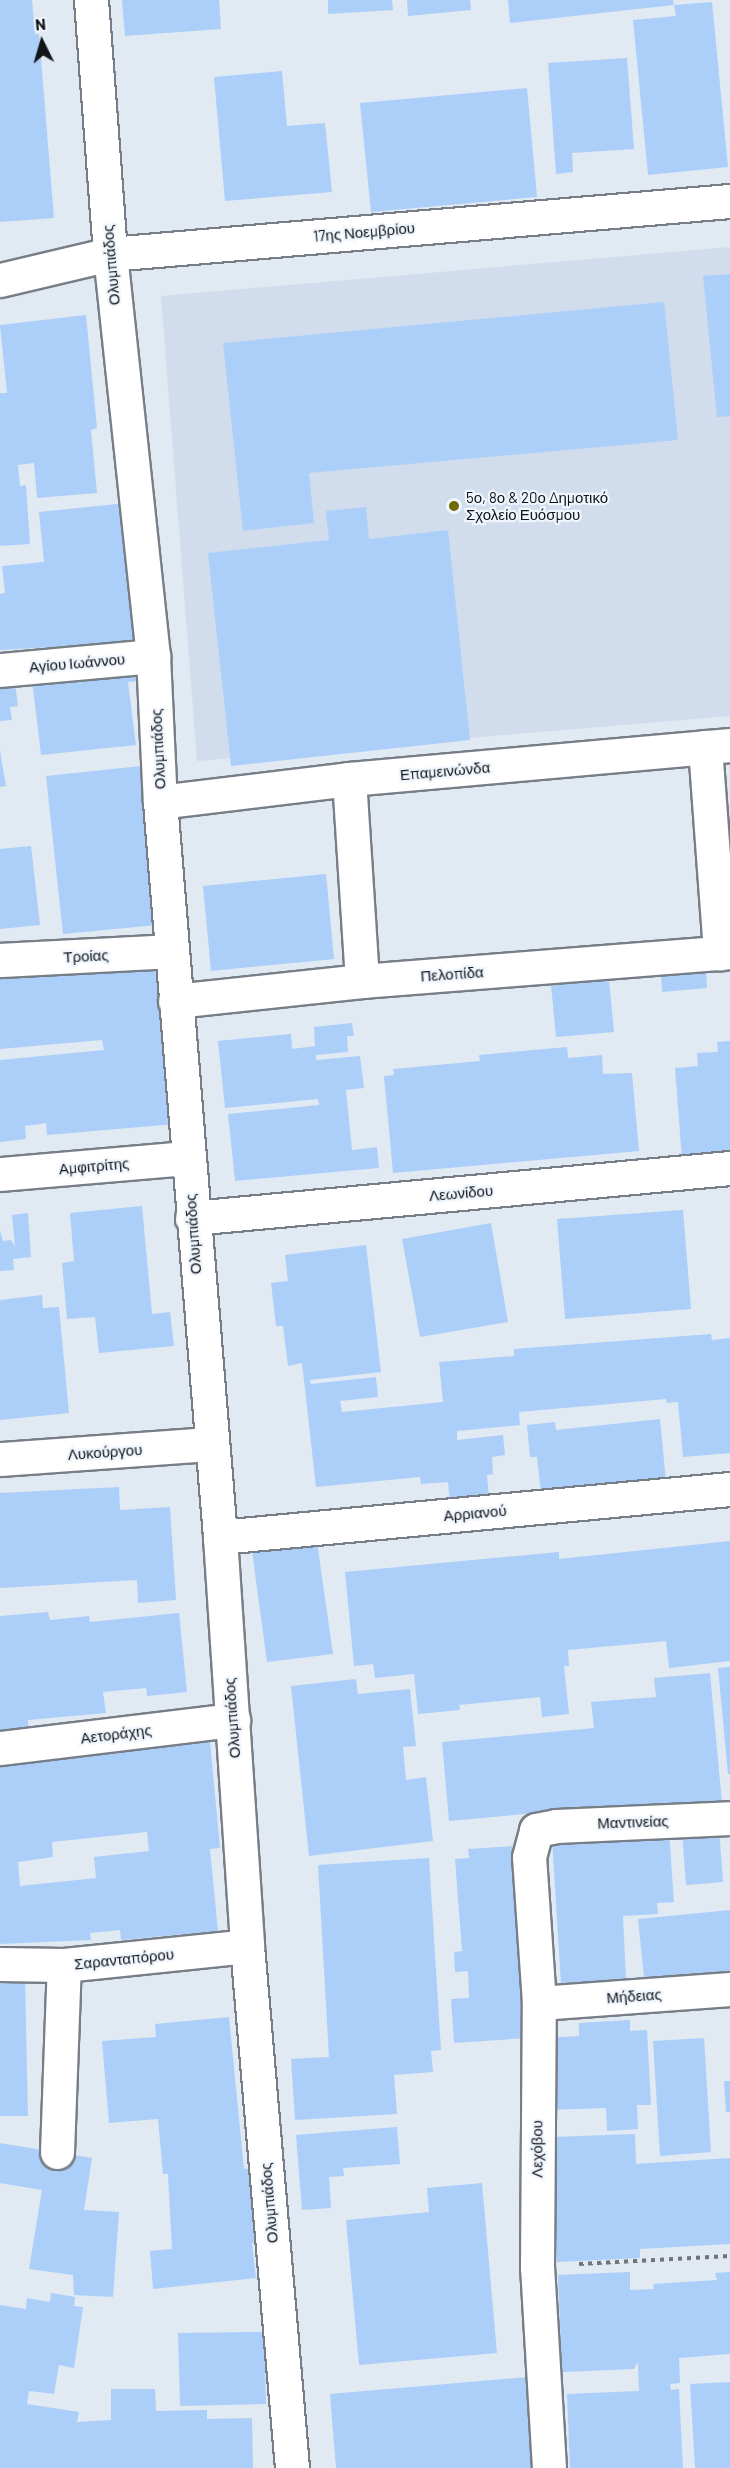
<!DOCTYPE html>
<html>
<head>
<meta charset="utf-8">
<style>
  body { margin:0 }
  #map { position:relative; width:730px; height:2468px; overflow:hidden; background:#e1e9f3; font-family:Barlow,sans-serif }
  div>[style] { position:absolute }
  .built>* { inset:0; background:#d1dded }
  .building>* { inset:0; background:#accffa }
  .path>* { height:4px; margin-top:-2px; transform-origin:0; background:repeating-linear-gradient(90deg,#70757b 0 4.5px,transparent 0 9px) }
  .roads { filter:drop-shadow(2px 0 #777e87) drop-shadow(-2px 0 #777e87) drop-shadow(0 2px #777e87) drop-shadow(0 -2px #777e87) }
  .street>* { height:33px; margin:-16.5px; padding:0 16.5px; transform-origin:16.5px; border-radius:16.5px; background:#fff }
  .secondary>* { height:33px; margin:-16.5px; padding:0 16.5px; transform-origin:16.5px; border-radius:16.5px; background:#fff }
  .dots>* { width:16px; height:16px; translate:-50% -50%; box-sizing:border-box; border:3px solid #f0f6fe; border-radius:50% }
  span { translate:-50% -50%; white-space:nowrap; text-align:center; line-height:1.15; -webkit-text-stroke:4.5px #f0f6fe; paint-order:stroke }
  .street-label { font-size:15px; color:#121417 }
  .poi-label { font-size:15px; color:#121417 }
  .left { translate:0 -50%; text-align:left }
  .north { position:absolute; left:12px; top:12px; width:60px; height:60px; -webkit-text-stroke:4px #f0f6fe; paint-order:stroke; rotate:355deg; font-size:16px; font-weight:700; line-height:24px; text-align:center; color:#121417 }
  .north::after { content:''; display:block; margin:auto; width:21px; height:27px; background:#121417; clip-path:polygon(50% 0,100% 100%,50% 72%,0 100%) }
</style>
</head>
<body>
<div id="map">
  <div class="built">
    <i style="clip-path:polygon(730px 247px,730px 716px,197px 761px,161px 296px)"></i>
  </div>
  <div class="building">
    <i style="clip-path:polygon(0 0,32px 0,35px 34px,39px 34px,54px 218px,0 222px)"></i>
    <i style="clip-path:polygon(122px 0,219px 0,221px 29px,125px 36px)"></i>
    <i style="clip-path:polygon(328px 0,392px 0,393px 10px,328px 14px)"></i>
    <i style="clip-path:polygon(407px 0,470px 0,471px 10px,408px 16px)"></i>
    <i style="clip-path:polygon(508px 0,673px 0,674px 5px,510px 23px)"></i>
    <i style="clip-path:polygon(712px 2px,728px 167px,648px 175px,633px 20px,676px 16px,674px 5px)"></i>
    <i style="clip-path:polygon(627px 58px,634px 149px,572px 153px,573px 172px,556px 174px,548px 63px)"></i>
    <i style="clip-path:polygon(282px 71px,287px 126px,325px 123px,332px 192px,225px 201px,214px 77px)"></i>
    <i style="clip-path:polygon(527px 88px,537px 197px,371px 212px,360px 103px)"></i>
    <i style="clip-path:polygon(730px 274px,730px 416px,717px 417px,703px 276px)"></i>
    <i style="clip-path:polygon(664px 302px,678px 440px,309px 473px,314px 523px,243px 531px,223px 343px)"></i>
    <i style="clip-path:polygon(86px 315px,97px 428px,91px 430px,97px 493px,37px 498px,34px 463px,18px 465px,20px 486px,26px 485px,30px 544px,0 546px,0 393px,7px 393px,0 325px)"></i>
    <i style="clip-path:polygon(127px 503px,138px 642px,0 650px,0 594px,5px 593px,2px 566px,44px 562px,39px 512px)"></i>
    <i style="clip-path:polygon(366px 507px,369px 539px,448px 530px,470px 740px,231px 766px,208px 553px,329px 540px,326px 511px)"></i>
    <i style="clip-path:polygon(137px 662px,139px 681px,128px 682px,136px 745px,41px 755px,31px 671px)"></i>
    <i style="clip-path:polygon(0 671px,14px 675px,18px 706px,10px 707px,12px 720px,0 721px)"></i>
    <i style="clip-path:polygon(0 751px,6px 786px,0 787px)"></i>
    <i style="clip-path:polygon(141px 766px,157px 925px,63px 934px,46px 776px)"></i>
    <i style="clip-path:polygon(31px 846px,40px 925px,0 929px,0 849px)"></i>
    <i style="clip-path:polygon(326px 874px,334px 959px,211px 971px,203px 886px)"></i>
    <i style="clip-path:polygon(158px 960px,176px 1124px,47px 1135px,46px 1123px,40px 1124px,25px 1126px,26px 1139px,0 1142px,0 1060px,104px 1050px,102px 1040px,0 1049px,0 977px)"></i>
    <i style="clip-path:polygon(706px 971px,707px 988px,662px 992px,661px 975px)"></i>
    <i style="clip-path:polygon(609px 980px,614px 1032px,556px 1037px,551px 985px)"></i>
    <i style="clip-path:polygon(352px 1023px,354px 1036px,347px 1036px,348px 1052px,316px 1055px,316px 1060px,360px 1056px,364px 1088px,346px 1090px,352px 1150px,377px 1147px,379px 1168px,235px 1181px,228px 1114px,319px 1105px,318px 1099px,225px 1108px,218px 1041px,291px 1034px,292px 1049px,315px 1046px,314px 1027px)"></i>
    <i style="clip-path:polygon(730px 1041px,730px 1156px,682px 1159px,675px 1068px,698px 1066px,697px 1053px,718px 1052px,717px 1042px)"></i>
    <i style="clip-path:polygon(567px 1047px,568px 1058px,602px 1055px,603px 1074px,632px 1073px,639px 1151px,393px 1173px,384px 1076px,394px 1075px,393px 1069px,480px 1061px,479px 1055px)"></i>
    <i style="clip-path:polygon(142px 1206px,152px 1314px,170px 1312px,174px 1346px,99px 1353px,95px 1317px,67px 1319px,62px 1263px,74px 1261px,70px 1213px)"></i>
    <i style="clip-path:polygon(683px 1210px,691px 1309px,565px 1319px,557px 1219px)"></i>
    <i style="clip-path:polygon(28px 1213px,31px 1257px,13px 1259px,14px 1270px,0 1271px,0 1230px,3px 1241px,11px 1240px,15px 1246px,12px 1215px)"></i>
    <i style="clip-path:polygon(491px 1223px,508px 1322px,420px 1337px,402px 1239px)"></i>
    <i style="clip-path:polygon(366px 1245px,381px 1372px,310px 1380px,311px 1384px,376px 1377px,378px 1397px,340px 1401px,342px 1412px,443px 1402px,439px 1362px,514px 1356px,514px 1349px,711px 1334px,712px 1340px,730px 1338px,730px 1453px,683px 1457px,678px 1402px,667px 1403px,666px 1399px,519px 1412px,520px 1425px,457px 1431px,457px 1440px,503px 1435px,505px 1455px,492px 1457px,493px 1474px,487px 1475px,489px 1498px,450px 1502px,448px 1482px,421px 1484px,420px 1477px,316px 1487px,302px 1363px,288px 1366px,283px 1326px,276px 1326px,271px 1283px,288px 1281px,285px 1255px)"></i>
    <i style="clip-path:polygon(42px 1295px,43px 1308px,59px 1307px,69px 1413px,0 1420px,0 1300px)"></i>
    <i style="clip-path:polygon(660px 1419px,666px 1481px,541px 1493px,537px 1457px,530px 1457px,527px 1425px,555px 1422px,556px 1430px)"></i>
    <i style="clip-path:polygon(119px 1487px,120px 1510px,170px 1507px,176px 1600px,138px 1603px,137px 1580px,0 1588px,0 1493px)"></i>
    <i style="clip-path:polygon(730px 1541px,730px 1661px,669px 1668px,666px 1641px,568px 1650px,569px 1666px,564px 1666px,569px 1714px,542px 1717px,540px 1697px,459px 1705px,460px 1710px,418px 1714px,414px 1674px,375px 1678px,373px 1664px,354px 1666px,345px 1572px,559px 1552px,559px 1559px)"></i>
    <i style="clip-path:polygon(317px 1542px,333px 1654px,267px 1662px,252px 1551px)"></i>
    <i style="clip-path:polygon(48px 1612px,50px 1620px,89px 1616px,90px 1622px,179px 1613px,187px 1692px,147px 1696px,146px 1688px,103px 1692px,106px 1713px,28px 1720px,28px 1728px,0 1731px,0 1616px)"></i>
    <i style="clip-path:polygon(730px 1667px,730px 1774px,728px 1774px,718px 1668px)"></i>
    <i style="clip-path:polygon(710px 1673px,722px 1803px,602px 1813px,601px 1807px,449px 1821px,442px 1742px,594px 1728px,591px 1702px,656px 1697px,654px 1678px)"></i>
    <i style="clip-path:polygon(356px 1679px,358px 1694px,410px 1689px,416px 1746px,403px 1747px,406px 1780px,426px 1777px,433px 1841px,309px 1856px,291px 1686px)"></i>
    <i style="clip-path:polygon(evenodd,210px 1741px,220px 1848px,210px 1849px,218px 1931px,121px 1940px,120px 1930px,90px 1933px,91px 1940px,0 1944px,0 1763px,210px 1741px,147px 1832px,149px 1851px,94px 1857px,96px 1878px,20px 1886px,18px 1862px,53px 1857px,52px 1842px,147px 1832px)"></i>
    <i style="clip-path:polygon(719px 1828px,723px 1882px,686px 1885px,682px 1831px)"></i>
    <i style="clip-path:polygon(669px 1831px,674px 1902px,657px 1903px,658px 1914px,623px 1916px,626px 1979px,561px 1984px,552px 1839px)"></i>
    <i style="clip-path:polygon(512px 1846px,527px 2038px,454px 2043px,451px 1999px,469px 1998px,468px 1971px,455px 1972px,454px 1952px,462px 1951px,455px 1859px,469px 1858px,468px 1849px)"></i>
    <i style="clip-path:polygon(429px 1858px,441px 2050px,431px 2051px,433px 2072px,394px 2075px,397px 2114px,295px 2120px,291px 2059px,329px 2057px,318px 1865px)"></i>
    <i style="clip-path:polygon(730px 1910px,730px 1979px,645px 1987px,638px 1919px)"></i>
    <i style="clip-path:polygon(0 1979px,25px 1979px,28px 2116px,0 2116px)"></i>
    <i style="clip-path:polygon(229px 2017px,244px 2169px,254px 2168px,258px 2242px,252px 2243px,256px 2278px,153px 2289px,150px 2251px,172px 2249px,168px 2174px,163px 2174px,158px 2119px,109px 2123px,102px 2041px,156px 2037px,155px 2024px)"></i>
    <i style="clip-path:polygon(630px 2020px,630px 2031px,647px 2030px,651px 2105px,637px 2105px,638px 2129px,607px 2131px,606px 2108px,546px 2110px,543px 2038px,579px 2036px,579px 2023px)"></i>
    <i style="clip-path:polygon(704px 2038px,711px 2152px,660px 2156px,653px 2041px)"></i>
    <i style="clip-path:polygon(724px 2081px,730px 2081px,730px 2112px,726px 2112px)"></i>
    <i style="clip-path:polygon(397px 2127px,400px 2164px,343px 2168px,344px 2176px,329px 2177px,331px 2208px,302px 2210px,296px 2135px)"></i>
    <i style="clip-path:polygon(635px 2134px,636px 2164px,730px 2158px,730px 2244px,640px 2249px,640px 2258px,557px 2262px,552px 2137px)"></i>
    <i style="clip-path:polygon(0 2143px,92px 2158px,84px 2210px,119px 2212px,113px 2297px,74px 2295px,73px 2275px,29px 2269px,42px 2190px,0 2183px)"></i>
    <i style="clip-path:polygon(482px 2183px,497px 2353px,359px 2365px,346px 2220px,429px 2212px,427px 2188px)"></i>
    <i style="clip-path:polygon(630px 2272px,630px 2290px,654px 2289px,653px 2284px,717px 2280px,715px 2273px,730px 2272px,730px 2354px,679px 2358px,680px 2383px,670px 2384px,671px 2390px,679px 2389px,683px 2468px,570px 2468px,567px 2394px,639px 2391px,638px 2362px,634px 2369px,562px 2372px,558px 2275px)"></i>
    <i style="clip-path:polygon(51px 2293px,75px 2297px,74px 2306px,83px 2307px,74px 2368px,59px 2365px,54px 2394px,29px 2391px,27px 2404px,79px 2412px,77px 2422px,111px 2420px,111px 2389px,155px 2389px,156px 2411px,207px 2410px,207px 2419px,252px 2418px,253px 2468px,0 2468px,0 2305px,26px 2309px,27px 2298px,50px 2302px)"></i>
    <i style="clip-path:polygon(264px 2332px,266px 2404px,180px 2406px,178px 2333px)"></i>
    <i style="clip-path:polygon(529px 2377px,537px 2468px,336px 2468px,330px 2394px)"></i>
    <i style="clip-path:polygon(730px 2382px,730px 2468px,695px 2468px,690px 2384px)"></i>
  </div>
  <div class="path">
    <i style="left:579px;top:2264px;width:151px;rotate:-3deg"></i>
  </div>
  <div class="roads">
    <div class="street">
      <i style="left:0;top:670px;width:154px;rotate:-5.2deg"></i>
      <i style="left:705px;top:747px;width:207px;rotate:85.8deg"></i>
      <i style="left:349px;top:779px;width:202px;rotate:86.3deg"></i>
      <i style="left:160px;top:802px;width:190px;rotate:-6.9deg"></i>
      <i style="left:349px;top:779px;width:383px;rotate:-5.1deg"></i>
      <i style="left:0;top:960px;width:171px;rotate:-3deg"></i>
      <i style="left:175px;top:1001px;width:188px;rotate:-6.1deg"></i>
      <i style="left:362px;top:981px;width:369px;rotate:-4.5deg"></i>
      <i style="left:0;top:1174px;width:188px;rotate:-4.9deg"></i>
      <i style="left:192px;top:1218px;width:540px;rotate:-5.31deg"></i>
      <i style="left:0;top:1459px;width:211px;rotate:-4.1deg"></i>
      <i style="left:220px;top:1537px;width:512px;rotate:-5.38deg"></i>
      <i style="left:0;top:1748px;width:235px;rotate:-6.9deg"></i>
      <i style="left:0;top:1964px;width:64px;rotate:0.9deg"></i>
      <i style="left:64px;top:1965px;width:184px;rotate:-5.9deg"></i>
      <i style="left:539px;top:2003px;width:192px;rotate:-4.2deg"></i>
      <i style="left:57px;top:2152px;width:187px;rotate:-87.9deg"></i>
      <i style="left:549px;top:2468px;width:201px;rotate:-93.4deg"></i>
      <i style="left:537px;top:2267px;width:264px;rotate:-89.6deg"></i>
      <i style="left:539px;top:2003px;width:146px;rotate:-93.9deg"></i>
      <i style="left:529px;top:1857px;width:28px;rotate:-75deg"></i>
      <i style="left:536px;top:1830px;width:20px;rotate:-11deg"></i>
      <i style="left:556px;top:1826px;width:174px;rotate:-2.6deg"></i>
    </div>
    <div class="secondary">
      <i style="left:91px;top:0;width:255px;rotate:85.7deg"></i>
      <i style="left:110px;top:254px;width:404px;rotate:83.9deg"></i>
      <i style="left:153px;top:656px;width:146px;rotate:87.3deg"></i>
      <i style="left:160px;top:802px;width:737px;rotate:85.33deg"></i>
      <i style="left:220px;top:1537px;width:410px;rotate:86.2deg"></i>
      <i style="left:247px;top:1946px;width:524px;rotate:85.07deg"></i>
      <i style="left:0;top:280px;width:113px;rotate:-13.3deg"></i>
      <i style="left:110px;top:254px;width:622px;rotate:-4.89deg"></i>
    </div>
  </div>
  <div class="dots">
    <i style="left:454px;top:506px;background:#716b06"></i>
  </div>
  <div class="street-label">
    <span style="left:364px;top:232px;rotate:-5deg">17ης Νοεμβρίου</span>
    <span style="left:111px;top:265px;rotate:-95deg">Ολυμπιάδος</span>
    <span style="left:77px;top:663px;rotate:-5deg">Αγίου Ιωάννου</span>
    <span style="left:158px;top:749px;rotate:-93deg">Ολυμπιάδος</span>
    <span style="left:445px;top:771px;rotate:-5deg">Επαμεινώνδα</span>
    <span style="left:86px;top:956px;rotate:-3deg">Τροίας</span>
    <span style="left:452px;top:974px;rotate:-4deg">Πελοπίδα</span>
    <span style="left:94px;top:1166px;rotate:-5deg">Αμφιτρίτης</span>
    <span style="left:461px;top:1193px;rotate:-5deg">Λεωνίδου</span>
    <span style="left:193px;top:1234px;rotate:-94deg">Ολυμπιάδος</span>
    <span style="left:105px;top:1452px;rotate:-4deg">Λυκούργου</span>
    <span style="left:475px;top:1513px;rotate:-5deg">Αρριανού</span>
    <span style="left:232px;top:1718px;rotate:-94deg">Ολυμπιάδος</span>
    <span style="left:116px;top:1734px;rotate:-7deg">Αετοράχης</span>
    <span style="left:633px;top:1822px;rotate:-2deg">Μαντινείας</span>
    <span style="left:124px;top:1959px;rotate:-6deg">Σαρανταπόρου</span>
    <span style="left:634px;top:1996px;rotate:-4deg">Μήδειας</span>
    <span style="left:537px;top:2149px;rotate:-90deg">Λεχόβου</span>
    <span style="left:269px;top:2203px;rotate:-95deg">Ολυμπιάδος</span>
  </div>
  <div class="poi-label">
    <span class="left" style="left:466px;top:506px">5ο, 8ο &amp; 20ο Δημοτικό<br>Σχολείο Ευόσμου</span>
  </div>
  <div class="north">N</div>
</div>
</body>
</html>
